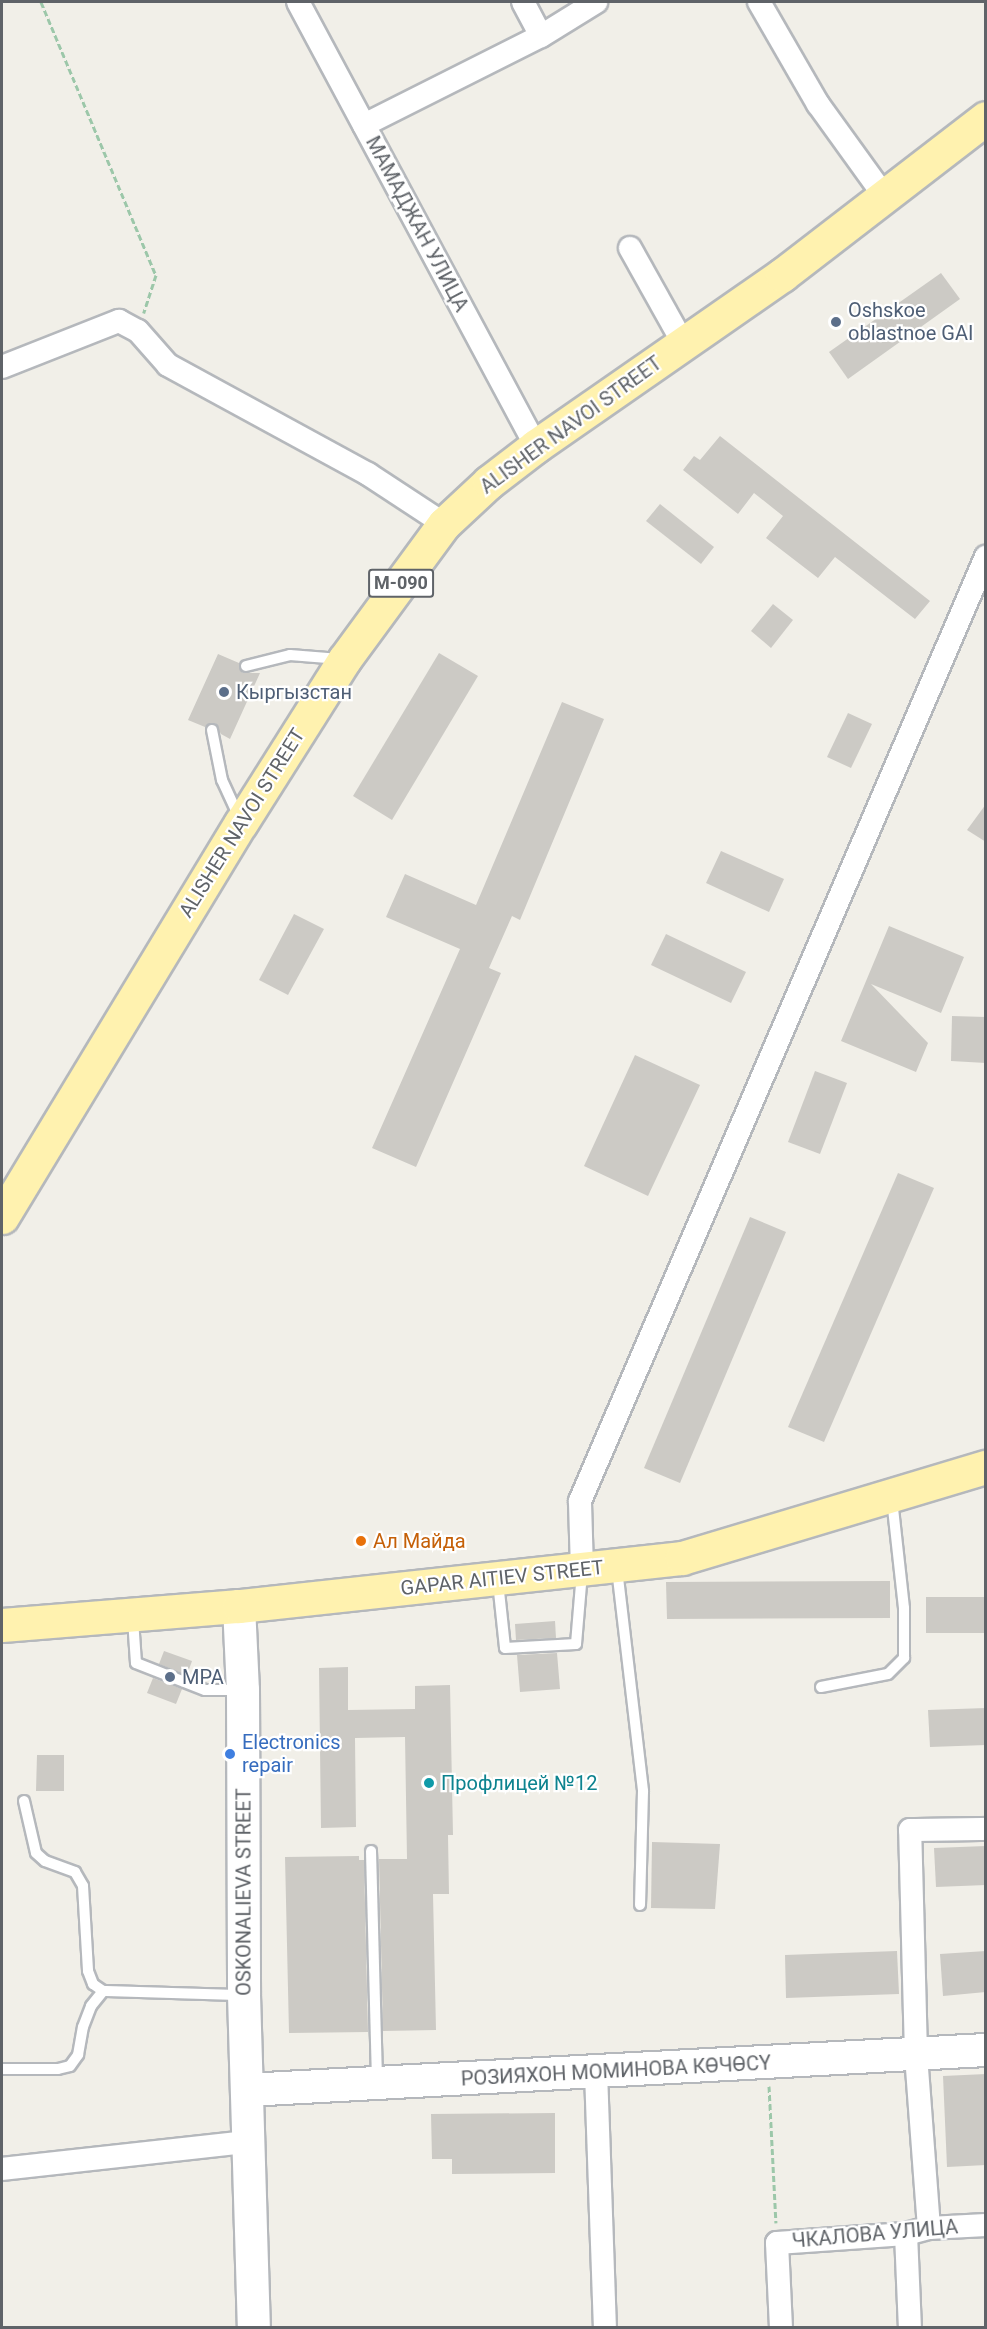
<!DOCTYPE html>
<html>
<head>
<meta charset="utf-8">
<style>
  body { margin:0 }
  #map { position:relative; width:987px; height:2329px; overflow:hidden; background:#f1efe8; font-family:Roboto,sans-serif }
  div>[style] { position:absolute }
  .building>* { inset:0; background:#cccac5 }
  .path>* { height:3px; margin-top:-1.5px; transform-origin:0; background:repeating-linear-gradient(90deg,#9cc7a9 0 6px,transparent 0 9px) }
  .roads { filter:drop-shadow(2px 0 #b5b8bc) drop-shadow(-2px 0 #b5b8bc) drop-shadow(0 2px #b5b8bc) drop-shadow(0 -2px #b5b8bc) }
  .lane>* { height:10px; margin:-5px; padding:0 5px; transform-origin:5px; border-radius:5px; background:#fff }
  .street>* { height:22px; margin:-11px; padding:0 11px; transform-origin:11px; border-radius:11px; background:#fff }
  .secondary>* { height:32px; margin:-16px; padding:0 16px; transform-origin:16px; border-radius:16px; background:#fff }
  .primary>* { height:33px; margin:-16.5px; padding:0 16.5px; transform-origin:16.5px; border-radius:16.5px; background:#fff2af }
  .dots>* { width:16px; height:16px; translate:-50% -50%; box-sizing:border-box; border:3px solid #fff; border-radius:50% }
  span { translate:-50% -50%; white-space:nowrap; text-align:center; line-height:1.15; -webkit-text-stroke:4.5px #fff; paint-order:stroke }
  .shield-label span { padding:2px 4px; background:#fff; border:2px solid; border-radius:4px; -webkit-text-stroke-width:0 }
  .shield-label { font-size:18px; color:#5f6368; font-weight:700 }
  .street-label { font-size:20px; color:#5f6368 }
  .service-label { font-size:20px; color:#4e5e75 }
  .left { translate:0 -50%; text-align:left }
  .food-label { font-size:20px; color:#c56008 }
  .shop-label { font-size:20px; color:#366cbe }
  .culture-label { font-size:20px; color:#0d838f }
  .frame { position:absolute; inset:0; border:3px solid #5f6368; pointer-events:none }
</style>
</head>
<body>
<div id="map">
  <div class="building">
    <i style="clip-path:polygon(941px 273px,960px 299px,848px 379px,829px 352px)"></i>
    <i style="clip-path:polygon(720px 436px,930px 601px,915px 619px,835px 557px,818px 578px,766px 538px,783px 516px,754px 493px,738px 514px,683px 470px,694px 456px,700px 460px)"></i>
    <i style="clip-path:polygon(660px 504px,714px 547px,701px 564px,646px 521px)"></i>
    <i style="clip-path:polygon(773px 604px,793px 620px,771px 648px,751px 631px)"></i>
    <i style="clip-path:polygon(439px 653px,478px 676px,392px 820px,353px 796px)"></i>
    <i style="clip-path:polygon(218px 654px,239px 663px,239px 668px,243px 673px,260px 673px,230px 739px,221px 734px,215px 723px,210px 723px,205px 727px,188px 720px)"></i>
    <i style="clip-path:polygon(562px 702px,604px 719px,520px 920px,512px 916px,489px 968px,501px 973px,416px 1167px,372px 1148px,460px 949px,386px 917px,405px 874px,476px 905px)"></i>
    <i style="clip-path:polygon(848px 713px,872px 724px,851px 768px,827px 757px)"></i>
    <i style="clip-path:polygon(986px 804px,986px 842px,967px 830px)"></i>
    <i style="clip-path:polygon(721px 851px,784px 879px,769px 912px,706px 883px)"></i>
    <i style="clip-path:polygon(294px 914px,324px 929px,288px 995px,259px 980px)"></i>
    <i style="clip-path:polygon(889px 926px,964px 957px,941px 1013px,871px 984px,928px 1043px,916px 1072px,841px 1041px)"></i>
    <i style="clip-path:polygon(666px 934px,746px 972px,731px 1003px,651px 965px)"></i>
    <i style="clip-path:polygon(952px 1016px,986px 1017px,986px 1063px,951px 1061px)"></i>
    <i style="clip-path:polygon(635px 1055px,700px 1085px,648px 1196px,584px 1166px)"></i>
    <i style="clip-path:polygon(815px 1071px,847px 1083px,820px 1154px,788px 1142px)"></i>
    <i style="clip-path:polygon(898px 1173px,934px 1188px,824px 1442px,788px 1427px)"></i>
    <i style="clip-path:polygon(750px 1217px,786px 1232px,680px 1483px,644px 1468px)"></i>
    <i style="clip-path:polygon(890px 1581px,890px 1618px,667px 1619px,666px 1582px)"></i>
    <i style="clip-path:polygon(926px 1597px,986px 1597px,986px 1633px,926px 1633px)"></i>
    <i style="clip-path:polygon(555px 1621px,556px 1638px,516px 1640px,515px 1624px)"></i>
    <i style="clip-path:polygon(164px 1651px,192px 1661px,187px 1675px,159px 1664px)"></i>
    <i style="clip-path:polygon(557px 1653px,560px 1689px,520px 1692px,517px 1655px)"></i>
    <i style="clip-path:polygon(348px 1667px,348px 1710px,415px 1709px,415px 1686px,450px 1685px,453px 1835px,448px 1835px,449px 1894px,433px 1894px,436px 2030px,383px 2031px,379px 1859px,407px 1859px,405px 1737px,355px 1738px,356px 1827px,321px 1828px,319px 1668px)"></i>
    <i style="clip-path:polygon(153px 1678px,182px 1689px,176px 1704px,147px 1693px)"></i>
    <i style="clip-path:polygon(986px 1708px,986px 1745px,930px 1747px,928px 1710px)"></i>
    <i style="clip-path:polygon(37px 1755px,64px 1755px,64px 1791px,36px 1791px)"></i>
    <i style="clip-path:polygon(652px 1842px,720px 1844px,715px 1909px,651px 1908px)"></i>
    <i style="clip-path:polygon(986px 1846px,986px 1885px,936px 1887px,934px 1848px)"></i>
    <i style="clip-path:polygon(359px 1856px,359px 1860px,364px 1860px,368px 2032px,289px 2033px,285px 1857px)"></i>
    <i style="clip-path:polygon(897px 1951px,899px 1994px,786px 1998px,785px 1955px)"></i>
    <i style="clip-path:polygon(986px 1951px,986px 1992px,943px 1996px,940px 1954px)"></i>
    <i style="clip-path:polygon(986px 2074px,986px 2165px,947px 2167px,943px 2076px)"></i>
    <i style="clip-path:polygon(555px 2113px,555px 2173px,452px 2174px,452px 2159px,432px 2159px,431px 2114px)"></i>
  </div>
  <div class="path">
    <i style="left:41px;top:2px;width:296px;rotate:67.2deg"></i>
    <i style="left:156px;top:275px;width:40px;rotate:108deg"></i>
    <i style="left:769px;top:2086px;width:137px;rotate:87.1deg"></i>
  </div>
  <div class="roads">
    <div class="lane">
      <i style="left:246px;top:666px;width:45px;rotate:-14deg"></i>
      <i style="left:290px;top:655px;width:50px;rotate:4.6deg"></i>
      <i style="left:212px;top:730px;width:51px;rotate:78.7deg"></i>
      <i style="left:222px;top:780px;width:41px;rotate:65.3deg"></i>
      <i style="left:617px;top:1569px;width:224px;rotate:83.3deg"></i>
      <i style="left:643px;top:1791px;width:114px;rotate:91.5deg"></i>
      <i style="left:498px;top:1582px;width:66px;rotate:83.9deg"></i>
      <i style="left:505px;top:1648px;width:71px;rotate:-3.2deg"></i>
      <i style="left:576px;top:1644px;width:71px;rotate:-85.2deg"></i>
      <i style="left:133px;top:1619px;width:44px;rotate:86.1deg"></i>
      <i style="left:136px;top:1663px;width:74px;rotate:21.4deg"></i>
      <i style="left:205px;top:1690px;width:37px"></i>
      <i style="left:821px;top:1687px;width:68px;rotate:-11deg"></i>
      <i style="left:888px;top:1674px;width:23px;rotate:-45deg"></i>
      <i style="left:904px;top:1658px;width:50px;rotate:-90deg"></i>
      <i style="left:904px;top:1608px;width:109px;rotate:-96.3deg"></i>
      <i style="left:24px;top:1801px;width:53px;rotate:77deg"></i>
      <i style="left:36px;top:1853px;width:12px;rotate:42deg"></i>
      <i style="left:45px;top:1861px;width:32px;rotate:20deg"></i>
      <i style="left:75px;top:1872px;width:16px;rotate:60deg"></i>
      <i style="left:83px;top:1886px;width:85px;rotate:86.6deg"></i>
      <i style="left:88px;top:1971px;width:14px;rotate:69deg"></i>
      <i style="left:93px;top:1984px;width:12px;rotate:35deg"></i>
      <i style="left:103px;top:1991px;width:137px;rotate:1.7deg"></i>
      <i style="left:371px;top:1851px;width:229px;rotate:88.5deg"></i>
      <i style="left:2px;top:2069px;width:56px"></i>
      <i style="left:58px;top:2069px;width:12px;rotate:-14deg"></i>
      <i style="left:70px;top:2066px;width:14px;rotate:-54deg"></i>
      <i style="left:78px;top:2055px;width:28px;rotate:-80deg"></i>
      <i style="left:83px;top:2027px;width:22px;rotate:-69deg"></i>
      <i style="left:91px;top:2006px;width:19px;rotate:-51deg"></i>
    </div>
    <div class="street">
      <i style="left:298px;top:2px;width:504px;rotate:61.81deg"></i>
      <i style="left:523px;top:2px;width:38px;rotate:62deg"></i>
      <i style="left:759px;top:2px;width:118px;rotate:60deg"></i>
      <i style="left:818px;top:104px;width:115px;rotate:54.2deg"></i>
      <i style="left:364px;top:125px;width:198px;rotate:-26.7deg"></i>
      <i style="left:541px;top:36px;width:65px;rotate:-31.7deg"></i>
      <i style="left:630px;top:248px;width:109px;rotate:60.8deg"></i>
      <i style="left:2px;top:367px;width:126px;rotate:-21.5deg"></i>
      <i style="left:119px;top:321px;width:21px;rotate:28deg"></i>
      <i style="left:138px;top:331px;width:45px;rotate:48.6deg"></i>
      <i style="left:168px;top:365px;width:228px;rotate:28.6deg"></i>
      <i style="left:368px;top:474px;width:91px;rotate:33.3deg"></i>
      <i style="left:582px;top:1570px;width:69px;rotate:-91.7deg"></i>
      <i style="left:580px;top:1501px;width:1028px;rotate:-66.73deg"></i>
      <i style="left:596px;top:2072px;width:256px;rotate:88deg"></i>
      <i style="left:2px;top:2169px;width:247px;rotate:-6.3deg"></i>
      <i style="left:929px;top:2228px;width:174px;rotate:-94.3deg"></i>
      <i style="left:916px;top:2054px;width:224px;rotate:-91.5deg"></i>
      <i style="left:910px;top:1830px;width:76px;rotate:-0.8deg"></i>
      <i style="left:906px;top:2234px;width:94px;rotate:87.6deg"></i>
      <i style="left:781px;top:2328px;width:85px;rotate:-92.7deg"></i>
      <i style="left:777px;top:2243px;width:129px;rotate:-4deg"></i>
      <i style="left:906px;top:2234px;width:24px;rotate:-15deg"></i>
      <i style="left:929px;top:2228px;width:57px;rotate:-3deg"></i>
    </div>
    <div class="secondary">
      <i style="left:239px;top:1606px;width:84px;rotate:87.3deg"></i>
      <i style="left:243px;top:1690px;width:305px;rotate:89.8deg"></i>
      <i style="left:244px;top:1995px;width:333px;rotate:88.3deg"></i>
      <i style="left:247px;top:2090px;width:740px;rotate:-3.1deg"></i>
    </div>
    <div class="primary">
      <i style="left:2px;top:1217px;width:461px;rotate:-58.8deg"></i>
      <i style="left:241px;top:823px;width:193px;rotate:-57.7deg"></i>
      <i style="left:344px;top:660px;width:169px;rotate:-53.7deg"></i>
      <i style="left:444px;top:524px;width:62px;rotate:-43deg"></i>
      <i style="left:489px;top:482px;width:59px;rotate:-37.5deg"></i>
      <i style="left:536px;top:446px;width:300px;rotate:-34.8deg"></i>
      <i style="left:782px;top:275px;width:257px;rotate:-37.6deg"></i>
      <i style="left:2px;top:1625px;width:238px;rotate:-4.6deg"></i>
      <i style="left:239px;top:1606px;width:446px;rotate:-6.2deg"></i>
      <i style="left:682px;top:1558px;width:317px;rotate:-16.7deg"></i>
    </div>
  </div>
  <div class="dots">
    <i style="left:836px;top:322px;background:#5c6f8a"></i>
    <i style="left:224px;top:692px;background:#5c6f8a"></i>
    <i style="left:361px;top:1541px;background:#e8710a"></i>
    <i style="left:170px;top:1677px;background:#5c6f8a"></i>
    <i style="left:230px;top:1754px;background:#3f7fe0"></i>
    <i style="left:429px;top:1783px;background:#0f9aa8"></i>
  </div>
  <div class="shield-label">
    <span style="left:401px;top:583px">М-090</span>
  </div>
  <div class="street-label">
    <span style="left:417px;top:224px;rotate:62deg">МАМАДЖАН УЛИЦА</span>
    <span style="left:571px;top:425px;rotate:-36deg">ALISHER NAVOI STREET</span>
    <span style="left:242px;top:823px;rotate:-58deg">ALISHER NAVOI STREET</span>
    <span style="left:502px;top:1578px;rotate:-6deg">GAPAR AITIEV STREET</span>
    <span style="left:244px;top:1892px;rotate:-90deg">OSKONALIEVA STREET</span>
    <span style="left:616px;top:2071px;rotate:-3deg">РОЗИЯХОН МОМИНОВА КӨЧӨСҮ</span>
    <span style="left:875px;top:2234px;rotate:-5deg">ЧКАЛОВА УЛИЦА</span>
  </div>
  <div class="service-label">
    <span class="left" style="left:848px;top:322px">Oshskoe<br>oblastnoe GAI</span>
    <span class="left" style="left:236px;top:692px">Кыргызстан</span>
    <span class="left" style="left:182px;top:1677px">MPA</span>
  </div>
  <div class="food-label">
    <span class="left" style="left:373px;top:1541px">Ал Майда</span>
  </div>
  <div class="shop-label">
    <span class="left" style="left:242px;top:1754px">Electronics<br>repair</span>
  </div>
  <div class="culture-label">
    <span class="left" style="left:441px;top:1783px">Профлицей №12</span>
  </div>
  <div class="frame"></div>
</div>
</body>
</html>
